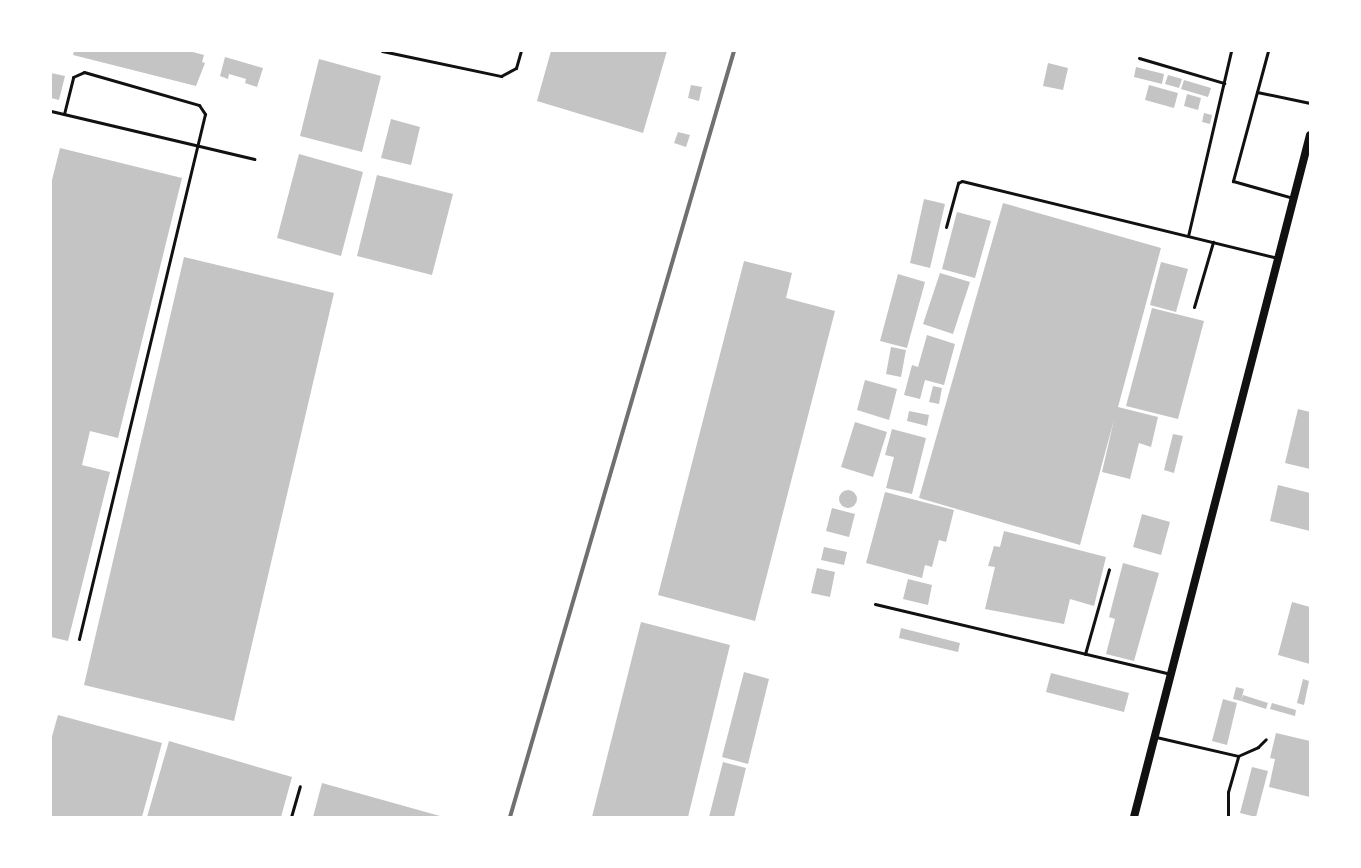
<!DOCTYPE html>
<html>
<head>
<meta charset="utf-8">
<style>
  body { margin:0 }
  #map { position:relative; width:1361px; height:868px; overflow:hidden; background:#fff; font-family:"Archivo Narrow",sans-serif }
  div>[style] { position:absolute }
  .building>* { inset:0; background:#c4c4c4 }
  .round { border-radius:50% }
  .service>* { height:3px; margin:-1.5px; padding:0 1.5px; transform-origin:1.5px; border-radius:1.5px; background:#111 }
  .tertiary>* { height:8px; margin:-4px; padding:0 4px; transform-origin:4px; border-radius:4px; background:#111 }
  .rail>* { height:4px; margin:-2px; padding:0 2px; transform-origin:2px; border-radius:2px; background:#707070 }
  span { translate:-50% -50%; white-space:nowrap; text-align:center; line-height:1.15; -webkit-text-stroke:4px #fff; paint-order:stroke }
  .frame { position:absolute; inset:0; border:52px solid #fff; pointer-events:none }
</style>
</head>
<body>
<div id="map">
  <div class="building">
    <i style="clip-path:polygon(74px 51px,189px 51px,204px 55px,202px 62px,205px 63px,196px 86px,73px 55px)"></i>
    <i style="clip-path:polygon(551px 51px,667px 51px,643px 133px,537px 101px)"></i>
    <i style="clip-path:polygon(225px 57px,263px 68px,257px 87px,245px 83px,246px 79px,229px 74px,228px 79px,220px 76px)"></i>
    <i style="clip-path:polygon(319px 59px,381px 76px,362px 152px,300px 136px)"></i>
    <i style="clip-path:polygon(1048px 63px,1068px 68px,1063px 90px,1043px 86px)"></i>
    <i style="clip-path:polygon(1136px 67px,1164px 74px,1162px 84px,1134px 77px)"></i>
    <i style="clip-path:polygon(51px 73px,65px 76px,59px 100px,51px 98px)"></i>
    <i style="clip-path:polygon(1168px 75px,1182px 79px,1179px 88px,1165px 84px)"></i>
    <i style="clip-path:polygon(1184px 80px,1211px 88px,1208px 97px,1181px 89px)"></i>
    <i style="clip-path:polygon(691px 85px,702px 87px,699px 101px,688px 98px)"></i>
    <i style="clip-path:polygon(1149px 85px,1178px 93px,1174px 108px,1145px 100px)"></i>
    <i style="clip-path:polygon(1187px 94px,1201px 98px,1198px 110px,1184px 106px)"></i>
    <i style="clip-path:polygon(1204px 113px,1212px 115px,1210px 124px,1202px 122px)"></i>
    <i style="clip-path:polygon(391px 119px,420px 127px,411px 165px,381px 158px)"></i>
    <i style="clip-path:polygon(678px 132px,690px 135px,686px 147px,674px 143px)"></i>
    <i style="clip-path:polygon(60px 148px,182px 178px,118px 438px,90px 431px,82px 465px,110px 472px,68px 641px,51px 637px,51px 184px)"></i>
    <i style="clip-path:polygon(299px 154px,363px 172px,341px 256px,277px 238px)"></i>
    <i style="clip-path:polygon(377px 175px,453px 194px,432px 275px,357px 256px)"></i>
    <i style="clip-path:polygon(924px 199px,945px 204px,930px 268px,910px 263px)"></i>
    <i style="clip-path:polygon(1003px 203px,1161px 248px,1118px 407px,1158px 417px,1151px 447px,1139px 443px,1130px 479px,1102px 472px,1114px 420px,1080px 545px,919px 498px)"></i>
    <i style="clip-path:polygon(957px 212px,991px 221px,975px 278px,942px 269px)"></i>
    <i style="clip-path:polygon(184px 257px,334px 293px,234px 721px,84px 685px)"></i>
    <i style="clip-path:polygon(744px 261px,792px 273px,786px 298px,835px 311px,755px 621px,658px 595px)"></i>
    <i style="clip-path:polygon(1161px 262px,1188px 269px,1176px 312px,1150px 305px)"></i>
    <i style="clip-path:polygon(940px 273px,970px 282px,953px 334px,923px 324px)"></i>
    <i style="clip-path:polygon(898px 274px,925px 282px,907px 348px,880px 341px)"></i>
    <i style="clip-path:polygon(1152px 308px,1204px 321px,1178px 419px,1126px 406px)"></i>
    <i style="clip-path:polygon(927px 335px,955px 344px,944px 385px,925px 380px,920px 399px,904px 395px,912px 365px,918px 367px)"></i>
    <i style="clip-path:polygon(891px 347px,906px 350px,901px 377px,886px 374px)"></i>
    <i style="clip-path:polygon(865px 380px,897px 389px,889px 420px,857px 410px)"></i>
    <i style="clip-path:polygon(933px 386px,942px 388px,939px 404px,929px 402px)"></i>
    <i style="clip-path:polygon(1298px 409px,1310px 412px,1310px 469px,1285px 463px)"></i>
    <i style="clip-path:polygon(909px 411px,929px 415px,927px 426px,907px 421px)"></i>
    <i style="clip-path:polygon(855px 422px,887px 432px,873px 477px,841px 467px)"></i>
    <i style="clip-path:polygon(892px 429px,926px 438px,912px 494px,886px 488px,894px 457px,885px 455px)"></i>
    <i style="clip-path:polygon(1173px 434px,1183px 436px,1174px 473px,1164px 470px)"></i>
    <i style="clip-path:polygon(1278px 485px,1310px 493px,1310px 531px,1270px 521px)"></i>
    <i class="round" style="left:839px;top:490px;width:18px;height:18px"></i>
    <i style="clip-path:polygon(885px 492px,954px 510px,946px 542px,939px 540px,932px 567px,925px 565px,922px 578px,866px 563px)"></i>
    <i style="clip-path:polygon(832px 508px,855px 514px,849px 537px,826px 531px)"></i>
    <i style="clip-path:polygon(1142px 514px,1170px 522px,1161px 555px,1133px 547px)"></i>
    <i style="clip-path:polygon(1004px 531px,1106px 557px,1094px 606px,1070px 599px,1064px 624px,985px 609px,995px 567px,988px 566px,994px 546px,1000px 547px)"></i>
    <i style="clip-path:polygon(824px 547px,847px 552px,844px 565px,821px 560px)"></i>
    <i style="clip-path:polygon(1123px 563px,1159px 573px,1134px 661px,1106px 654px,1115px 619px,1109px 617px)"></i>
    <i style="clip-path:polygon(817px 568px,835px 572px,830px 597px,811px 593px)"></i>
    <i style="clip-path:polygon(908px 579px,932px 585px,928px 605px,903px 599px)"></i>
    <i style="clip-path:polygon(1292px 602px,1310px 607px,1310px 664px,1278px 655px)"></i>
    <i style="clip-path:polygon(641px 622px,730px 645px,688px 817px,592px 817px)"></i>
    <i style="clip-path:polygon(901px 628px,960px 643px,958px 652px,899px 638px)"></i>
    <i style="clip-path:polygon(744px 672px,769px 679px,748px 764px,722px 757px)"></i>
    <i style="clip-path:polygon(1051px 673px,1129px 693px,1124px 712px,1046px 692px)"></i>
    <i style="clip-path:polygon(1303px 679px,1309px 681px,1304px 705px,1297px 703px)"></i>
    <i style="clip-path:polygon(1236px 687px,1244px 689px,1241px 701px,1233px 699px)"></i>
    <i style="clip-path:polygon(1243px 695px,1268px 703px,1266px 709px,1241px 701px)"></i>
    <i style="clip-path:polygon(1223px 699px,1237px 703px,1227px 745px,1212px 741px)"></i>
    <i style="clip-path:polygon(1272px 703px,1296px 710px,1295px 716px,1270px 709px)"></i>
    <i style="clip-path:polygon(58px 715px,162px 743px,142px 817px,51px 817px,51px 740px)"></i>
    <i style="clip-path:polygon(1276px 733px,1310px 741px,1310px 797px,1269px 787px,1275px 759px,1270px 758px)"></i>
    <i style="clip-path:polygon(169px 741px,292px 777px,281px 817px,147px 817px)"></i>
    <i style="clip-path:polygon(723px 762px,746px 768px,734px 817px,709px 817px)"></i>
    <i style="clip-path:polygon(1252px 767px,1268px 771px,1256px 817px,1240px 813px)"></i>
    <i style="clip-path:polygon(322px 783px,440px 816px,440px 817px,313px 817px)"></i>
  </div>
  <div class="service">
    <i style="left:382px;top:51px;width:122px;rotate:11.9deg"></i>
    <i style="left:501px;top:76px;width:17px;rotate:-28deg"></i>
    <i style="left:516px;top:68px;width:18px;rotate:-74deg"></i>
    <i style="left:1268px;top:51px;width:135px;rotate:105.1deg"></i>
    <i style="left:1233px;top:181px;width:62px;rotate:15.8deg"></i>
    <i style="left:1139px;top:58px;width:89px;rotate:16.4deg"></i>
    <i style="left:1257px;top:92px;width:54px;rotate:11.7deg"></i>
    <i style="left:51px;top:111px;width:209px;rotate:13.3deg"></i>
    <i style="left:64px;top:114px;width:38px;rotate:-76deg"></i>
    <i style="left:73px;top:77px;width:12px;rotate:-24deg"></i>
    <i style="left:84px;top:72px;width:120px;rotate:16deg"></i>
    <i style="left:199px;top:105px;width:11px;rotate:56deg"></i>
    <i style="left:205px;top:114px;width:540px;rotate:103.5deg"></i>
    <i style="left:946px;top:227px;width:46px;rotate:-74.7deg"></i>
    <i style="left:958px;top:183px;width:4px;rotate:-27deg"></i>
    <i style="left:962px;top:181px;width:324px;rotate:13.7deg"></i>
    <i style="left:1188px;top:236px;width:190px;rotate:-76.9deg"></i>
    <i style="left:1194px;top:307px;width:68px;rotate:-73.7deg"></i>
    <i style="left:875px;top:604px;width:304px;rotate:13.3deg"></i>
    <i style="left:1085px;top:654px;width:88px;rotate:-74.2deg"></i>
    <i style="left:1156px;top:737px;width:84px;rotate:13deg"></i>
    <i style="left:1238px;top:756px;width:22px;rotate:-24deg"></i>
    <i style="left:1258px;top:747px;width:11px;rotate:-45deg"></i>
    <i style="left:291px;top:817px;width:32px;rotate:-74deg"></i>
    <i style="left:1228px;top:817px;width:25px;rotate:-90deg"></i>
    <i style="left:1228px;top:792px;width:37px;rotate:-74deg"></i>
  </div>
  <div class="tertiary">
    <i style="left:1134px;top:817px;width:704px;rotate:-75.53deg"></i>
  </div>
  <div class="rail">
    <i style="left:510px;top:817px;width:798px;rotate:-73.7deg"></i>
  </div>
  <div class="frame"></div>
</div>
</body>
</html>
